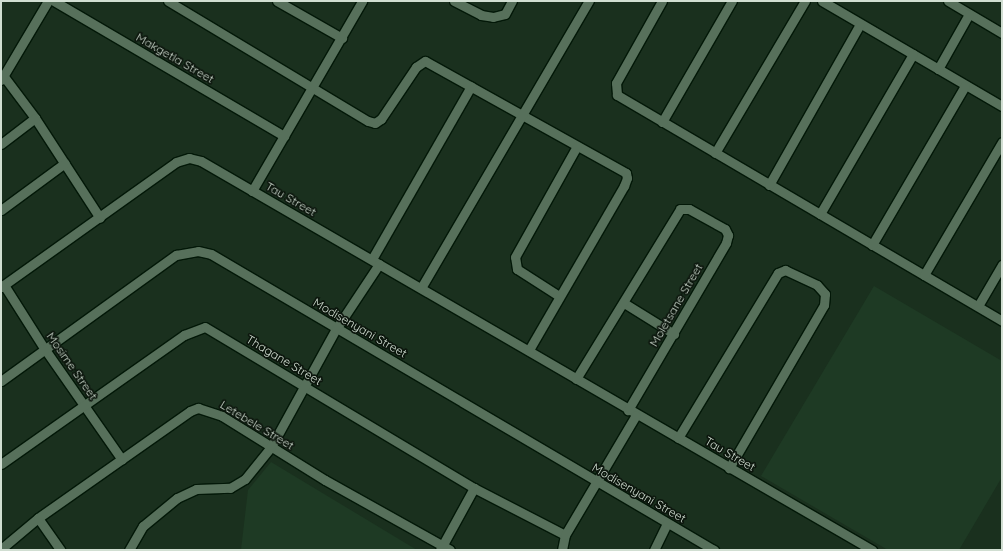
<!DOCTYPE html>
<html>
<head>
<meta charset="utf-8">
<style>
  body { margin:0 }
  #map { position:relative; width:1003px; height:551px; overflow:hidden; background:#1a301e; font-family:Quicksand,sans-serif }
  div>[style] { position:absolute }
  .built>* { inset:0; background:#1e3a24 }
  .roads { filter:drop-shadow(1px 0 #031808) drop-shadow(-1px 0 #031808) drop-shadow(0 1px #031808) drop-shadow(0 -1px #031808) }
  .street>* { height:9px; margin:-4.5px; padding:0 4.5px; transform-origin:4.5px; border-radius:4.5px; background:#57705b }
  span { translate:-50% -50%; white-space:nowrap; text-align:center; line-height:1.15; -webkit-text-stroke:3.5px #0c160d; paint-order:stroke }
  .street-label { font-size:12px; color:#d1ded2 }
  .frame { position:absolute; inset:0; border:2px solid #d1ded2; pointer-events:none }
</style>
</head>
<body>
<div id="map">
  <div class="built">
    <i style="clip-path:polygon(874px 286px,1002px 361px,1002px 477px,959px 550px,888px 550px,761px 476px)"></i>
    <i style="clip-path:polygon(271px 462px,417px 550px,241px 550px,248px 490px)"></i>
  </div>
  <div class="roads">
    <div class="street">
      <i style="left:54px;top:1px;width:267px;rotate:30.4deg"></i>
      <i style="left:168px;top:1px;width:233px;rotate:31deg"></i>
      <i style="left:368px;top:121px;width:7px;rotate:16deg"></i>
      <i style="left:375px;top:123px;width:7px;rotate:-34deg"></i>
      <i style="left:381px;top:119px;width:63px;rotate:-56.1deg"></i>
      <i style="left:416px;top:67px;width:11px;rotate:-34deg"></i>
      <i style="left:425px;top:61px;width:230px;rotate:29.1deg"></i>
      <i style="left:626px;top:173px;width:5px;rotate:79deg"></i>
      <i style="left:627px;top:178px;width:9px;rotate:111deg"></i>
      <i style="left:624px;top:186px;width:190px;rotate:120.1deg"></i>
      <i style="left:277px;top:1px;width:75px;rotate:29.6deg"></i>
      <i style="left:454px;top:1px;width:30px;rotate:27deg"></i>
      <i style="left:481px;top:15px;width:12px;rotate:9deg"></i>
      <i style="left:493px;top:17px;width:12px;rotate:-14deg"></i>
      <i style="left:505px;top:14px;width:15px;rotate:-62deg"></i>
      <i style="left:662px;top:1px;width:94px;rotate:119.3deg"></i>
      <i style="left:616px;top:83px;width:12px;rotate:85deg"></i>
      <i style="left:617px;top:95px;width:446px;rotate:30.4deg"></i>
      <i style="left:822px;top:1px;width:208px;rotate:30.3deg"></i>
      <i style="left:948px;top:1px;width:63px;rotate:30.7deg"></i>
      <i style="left:938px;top:69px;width:63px;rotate:-60.6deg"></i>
      <i style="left:5px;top:78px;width:50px;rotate:53.1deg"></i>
      <i style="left:35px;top:118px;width:119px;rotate:57deg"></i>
      <i style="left:1px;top:80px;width:92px;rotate:-59.3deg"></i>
      <i style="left:662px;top:122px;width:140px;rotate:-60deg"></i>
      <i style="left:1px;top:144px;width:43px;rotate:-37.4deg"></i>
      <i style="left:715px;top:153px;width:177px;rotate:-59.4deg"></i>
      <i style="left:769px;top:185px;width:185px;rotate:-60.5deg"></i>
      <i style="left:252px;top:191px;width:220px;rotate:-59.9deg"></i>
      <i style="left:1px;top:210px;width:79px;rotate:-36.3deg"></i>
      <i style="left:820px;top:214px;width:185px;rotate:-59.8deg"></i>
      <i style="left:872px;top:245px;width:184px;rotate:-59.7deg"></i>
      <i style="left:372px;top:259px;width:199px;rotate:-60.2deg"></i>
      <i style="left:924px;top:275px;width:154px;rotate:-59.6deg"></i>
      <i style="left:4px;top:285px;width:75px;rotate:57.6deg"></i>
      <i style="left:44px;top:348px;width:136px;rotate:55.1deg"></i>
      <i style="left:1px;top:287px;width:215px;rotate:-35.5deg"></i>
      <i style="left:176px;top:162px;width:14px;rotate:-17deg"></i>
      <i style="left:189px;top:158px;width:12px;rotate:14deg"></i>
      <i style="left:201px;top:161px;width:776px;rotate:30.1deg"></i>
      <i style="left:421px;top:288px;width:333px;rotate:-59.7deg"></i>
      <i style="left:559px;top:296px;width:50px;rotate:-147.3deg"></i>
      <i style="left:517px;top:269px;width:12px;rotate:-99deg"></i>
      <i style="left:515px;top:257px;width:127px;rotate:-60.8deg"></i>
      <i style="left:624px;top:303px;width:59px;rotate:31.8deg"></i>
      <i style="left:978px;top:306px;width:48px;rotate:-59.7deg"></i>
      <i style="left:576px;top:379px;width:199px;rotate:-58.5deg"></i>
      <i style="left:680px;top:209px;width:9px"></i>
      <i style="left:689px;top:209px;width:41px;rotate:29.1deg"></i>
      <i style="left:725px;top:229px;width:7px;rotate:63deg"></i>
      <i style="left:728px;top:235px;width:8px;rotate:104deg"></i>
      <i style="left:726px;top:243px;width:194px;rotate:120.4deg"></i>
      <i style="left:1px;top:381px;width:216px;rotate:-35.8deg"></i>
      <i style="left:176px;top:255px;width:22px;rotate:-10deg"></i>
      <i style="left:198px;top:251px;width:13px;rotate:13deg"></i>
      <i style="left:211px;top:254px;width:584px;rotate:30.48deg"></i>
      <i style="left:678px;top:438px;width:193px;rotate:-58.8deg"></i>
      <i style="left:778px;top:273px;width:8px;rotate:-23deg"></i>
      <i style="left:785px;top:270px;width:35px;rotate:25deg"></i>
      <i style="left:817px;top:285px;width:12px;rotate:48deg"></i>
      <i style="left:825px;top:294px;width:11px;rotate:95deg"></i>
      <i style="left:824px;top:305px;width:189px;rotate:120.2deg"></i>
      <i style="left:1px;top:464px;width:224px;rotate:-35.2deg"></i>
      <i style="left:184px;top:335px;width:22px;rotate:-21deg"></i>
      <i style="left:205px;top:327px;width:313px;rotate:30.9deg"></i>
      <i style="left:474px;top:488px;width:102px;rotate:27.3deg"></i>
      <i style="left:38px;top:518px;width:39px;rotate:55deg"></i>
      <i style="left:1px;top:549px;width:48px;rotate:-40deg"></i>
      <i style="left:38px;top:518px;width:186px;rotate:-35.1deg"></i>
      <i style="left:190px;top:411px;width:9px;rotate:-21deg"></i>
      <i style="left:198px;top:408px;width:25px;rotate:18deg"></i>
      <i style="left:222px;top:416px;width:121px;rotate:31.9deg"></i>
      <i style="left:325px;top:480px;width:143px;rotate:29.2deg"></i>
      <i style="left:129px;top:550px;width:28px;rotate:-60deg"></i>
      <i style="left:143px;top:526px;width:44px;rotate:-39.5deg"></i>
      <i style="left:177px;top:498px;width:21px;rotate:-25deg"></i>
      <i style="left:196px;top:489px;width:34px;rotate:-2deg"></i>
      <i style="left:230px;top:488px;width:17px;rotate:-31deg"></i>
      <i style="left:245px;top:479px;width:41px;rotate:-50.9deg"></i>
      <i style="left:271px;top:447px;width:135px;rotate:-61.2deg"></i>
      <i style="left:336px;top:329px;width:78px;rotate:-56.5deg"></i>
      <i style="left:440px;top:550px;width:71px;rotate:-61.3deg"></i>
      <i style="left:562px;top:550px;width:15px;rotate:-79deg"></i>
      <i style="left:565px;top:535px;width:139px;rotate:-59.4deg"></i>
      <i style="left:654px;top:550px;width:30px;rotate:-64deg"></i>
    </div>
  </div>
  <div class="street-label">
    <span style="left:175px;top:58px;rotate:30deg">Makgetla Street</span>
    <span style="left:291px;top:199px;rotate:30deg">Tau Street</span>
    <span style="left:676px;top:305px;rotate:-60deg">Moletsane Street</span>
    <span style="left:360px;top:328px;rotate:30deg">Modisenyani Street</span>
    <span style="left:284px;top:360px;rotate:31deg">Thagane Street</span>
    <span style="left:72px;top:366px;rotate:55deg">Mosime Street</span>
    <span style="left:257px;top:425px;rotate:31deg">Letebele Street</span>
    <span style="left:730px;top:454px;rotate:30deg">Tau Street</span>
    <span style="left:639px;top:493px;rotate:30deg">Modisenyani Street</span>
  </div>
  <div class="frame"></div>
</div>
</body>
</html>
